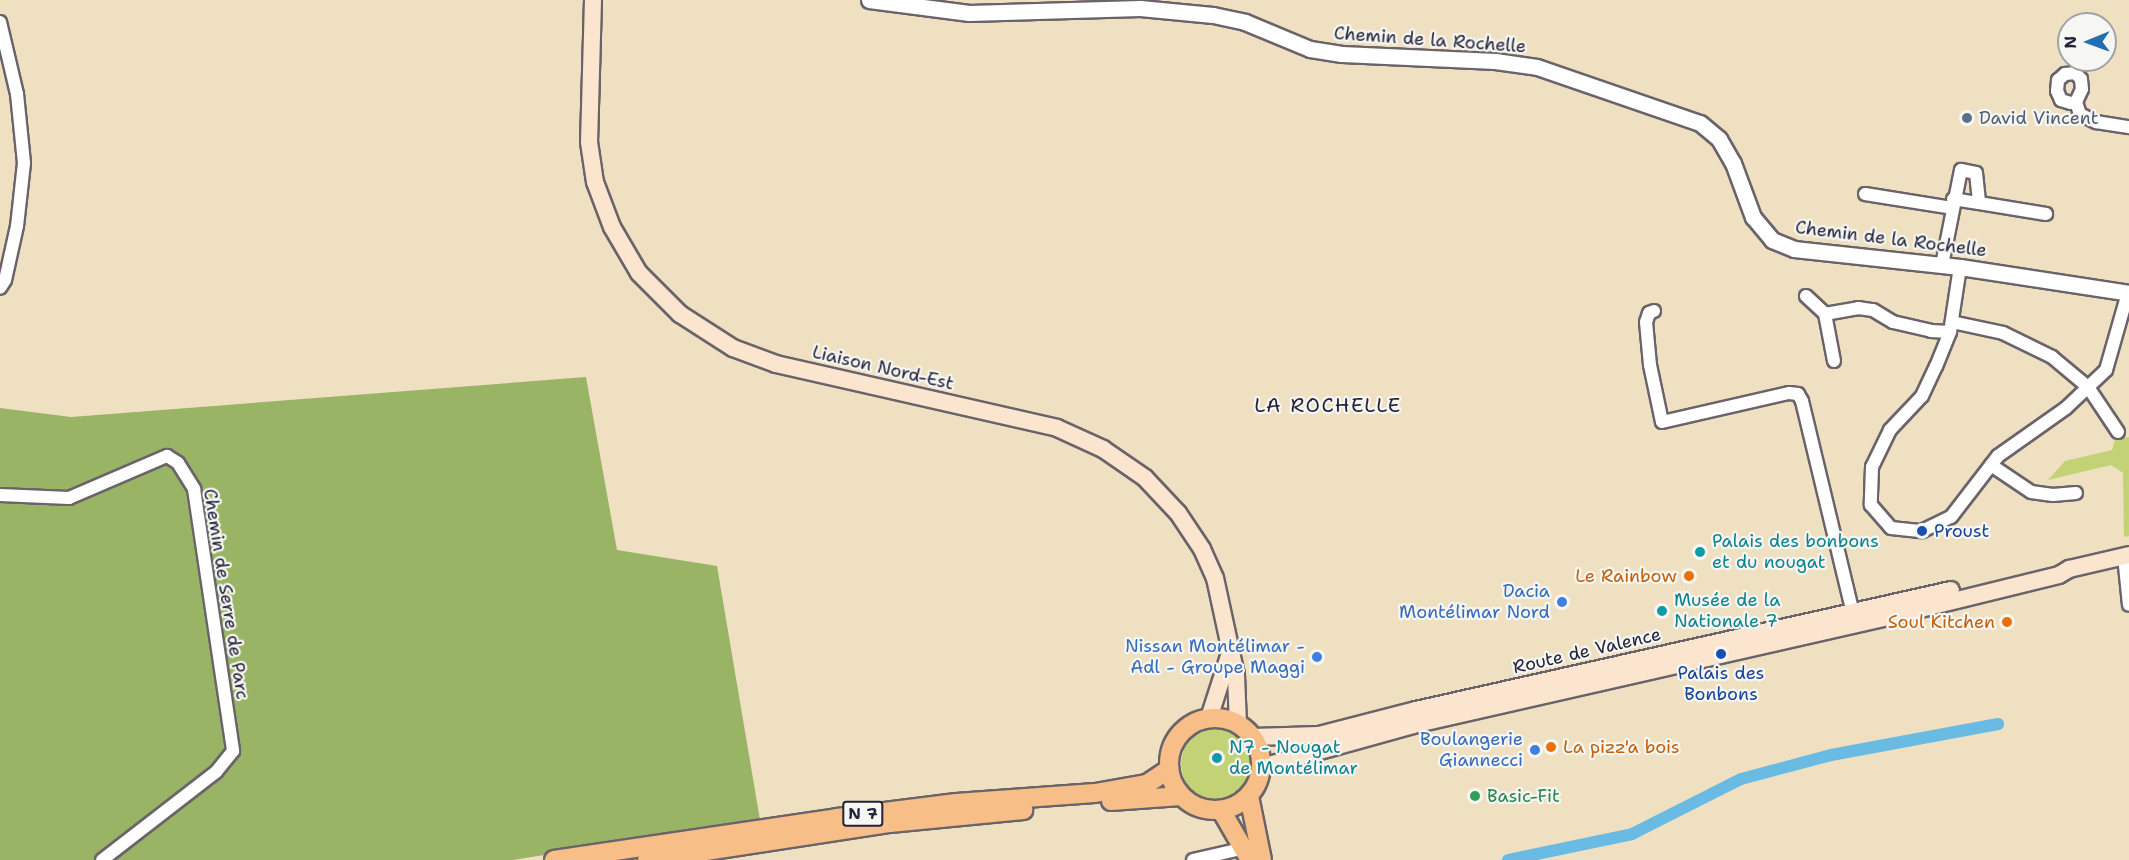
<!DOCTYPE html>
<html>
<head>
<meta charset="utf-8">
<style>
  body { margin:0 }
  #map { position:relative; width:2129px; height:860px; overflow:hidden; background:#efe0c2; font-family:"Shantell Sans",sans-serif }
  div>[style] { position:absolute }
  .green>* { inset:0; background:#c3d274 }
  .round { border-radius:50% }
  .forest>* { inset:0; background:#9ab466 }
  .canal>* { height:12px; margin:-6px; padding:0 6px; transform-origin:6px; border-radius:6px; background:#69bbe4 }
  .roads { filter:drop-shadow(2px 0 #6a646a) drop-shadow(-2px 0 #6a646a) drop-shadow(0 2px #6a646a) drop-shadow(0 -2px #6a646a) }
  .minor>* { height:12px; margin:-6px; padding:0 6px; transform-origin:6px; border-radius:6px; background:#fff }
  .tertiary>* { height:15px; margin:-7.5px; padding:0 7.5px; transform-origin:7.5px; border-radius:7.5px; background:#fff }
  .secondary>* { height:16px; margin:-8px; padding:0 8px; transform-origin:8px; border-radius:8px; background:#fce5cf }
  .primary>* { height:18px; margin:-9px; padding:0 9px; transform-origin:9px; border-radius:9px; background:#f7be88 }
  .primary>.ring { margin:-9px; padding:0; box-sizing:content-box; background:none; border:18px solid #f7be88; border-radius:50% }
  .dots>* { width:16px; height:16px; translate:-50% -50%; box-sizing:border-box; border:3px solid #f6f6f2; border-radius:50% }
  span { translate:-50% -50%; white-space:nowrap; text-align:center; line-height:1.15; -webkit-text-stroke:4.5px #f6f6f2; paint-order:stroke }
  .shield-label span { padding:2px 4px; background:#f6f6f2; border:2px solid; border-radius:4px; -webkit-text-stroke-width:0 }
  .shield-label { font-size:16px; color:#22223b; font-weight:700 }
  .street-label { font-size:18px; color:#22223b }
  .service-label { font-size:18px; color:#4e5e75 }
  .left { translate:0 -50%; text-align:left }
  .transit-label { font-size:18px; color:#164399 }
  .culture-label { font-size:18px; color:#0d838f }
  .food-label { font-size:18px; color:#c56008 }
  .right { translate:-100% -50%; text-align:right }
  .shop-label { font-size:18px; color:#366cbe }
  .leisure-label { font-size:18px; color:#27864d }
  .neighbourhood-label { font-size:20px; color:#22223b; letter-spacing:1.5px }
  .north { position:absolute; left:2057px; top:12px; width:60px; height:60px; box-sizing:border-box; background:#f6f6f2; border:2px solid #a1a1a9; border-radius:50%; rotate:269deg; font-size:16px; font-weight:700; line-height:24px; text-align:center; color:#22223b }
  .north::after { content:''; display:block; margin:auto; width:21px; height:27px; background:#1f6fb2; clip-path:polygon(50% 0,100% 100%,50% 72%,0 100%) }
</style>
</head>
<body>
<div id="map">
  <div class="green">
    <i style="clip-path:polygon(2129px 437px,2129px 536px,2124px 537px,2123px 473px,2111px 465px,2048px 480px,2065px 461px,2112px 450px,2115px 440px)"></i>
    <i class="round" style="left:1181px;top:729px;width:70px;height:70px"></i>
  </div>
  <div class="forest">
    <i style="clip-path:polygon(586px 377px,617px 550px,717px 566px,760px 820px,513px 860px,0 860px,0 408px,71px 417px)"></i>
  </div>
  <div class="canal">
    <i style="left:1508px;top:860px;width:127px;rotate:-11.8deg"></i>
    <i style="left:1632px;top:834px;width:122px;rotate:-26.8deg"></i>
    <i style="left:1741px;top:779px;width:93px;rotate:-14.9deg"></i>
    <i style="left:1831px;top:755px;width:170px;rotate:-10.5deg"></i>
  </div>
  <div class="roads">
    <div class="minor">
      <i style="left:0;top:22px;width:74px;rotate:76.7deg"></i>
      <i style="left:17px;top:94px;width:69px;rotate:84.2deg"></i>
      <i style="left:24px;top:163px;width:63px;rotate:96.3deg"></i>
      <i style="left:17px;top:226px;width:55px;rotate:102.5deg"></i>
      <i style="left:5px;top:280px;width:9px;rotate:122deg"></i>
      <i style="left:2076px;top:102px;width:14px;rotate:-65deg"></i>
      <i style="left:2082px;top:89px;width:10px;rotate:-96deg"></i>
      <i style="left:2081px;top:79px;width:8px;rotate:-135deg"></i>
      <i style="left:2075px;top:73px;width:10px;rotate:174deg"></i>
      <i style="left:2065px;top:74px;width:9px;rotate:139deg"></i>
      <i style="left:2058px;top:80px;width:11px;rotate:95deg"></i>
      <i style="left:2057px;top:91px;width:10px;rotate:66deg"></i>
      <i style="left:2061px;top:100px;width:10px;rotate:17deg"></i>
      <i style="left:2071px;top:103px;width:5px;rotate:-11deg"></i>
      <i style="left:2076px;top:102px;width:13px;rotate:72deg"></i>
      <i style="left:2080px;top:114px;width:18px;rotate:27deg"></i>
      <i style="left:2096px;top:122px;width:33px;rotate:9deg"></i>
      <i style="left:1865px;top:194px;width:88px;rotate:9.1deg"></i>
      <i style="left:1953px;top:199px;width:26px;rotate:9deg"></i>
      <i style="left:1942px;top:265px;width:97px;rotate:-78.7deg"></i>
      <i style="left:1961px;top:170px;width:15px;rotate:11deg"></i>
      <i style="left:1976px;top:173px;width:30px;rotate:84deg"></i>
      <i style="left:1979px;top:203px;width:68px;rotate:9.3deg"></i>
      <i style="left:1960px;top:267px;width:66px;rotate:98.7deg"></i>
      <i style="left:1950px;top:332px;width:37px;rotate:112deg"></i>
      <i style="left:1936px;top:366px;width:33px;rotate:115deg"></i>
      <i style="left:1922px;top:396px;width:47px;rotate:133.3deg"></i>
      <i style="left:1890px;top:430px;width:41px;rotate:115.9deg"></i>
      <i style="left:1872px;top:467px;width:38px;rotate:92deg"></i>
      <i style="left:1871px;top:505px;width:30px;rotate:49deg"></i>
      <i style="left:1891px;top:528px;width:31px;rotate:6deg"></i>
      <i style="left:1922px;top:531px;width:32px;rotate:-26deg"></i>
      <i style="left:1951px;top:517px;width:77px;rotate:-52.4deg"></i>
      <i style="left:1998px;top:456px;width:83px;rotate:-35.2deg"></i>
      <i style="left:2066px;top:408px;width:55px;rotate:-43.5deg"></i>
      <i style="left:2106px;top:370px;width:80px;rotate:-74.1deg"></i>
      <i style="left:1806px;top:296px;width:26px;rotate:43deg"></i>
      <i style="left:1654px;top:311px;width:5px;rotate:158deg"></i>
      <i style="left:1649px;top:313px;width:9px;rotate:108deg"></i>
      <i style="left:1646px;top:322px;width:43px;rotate:84.7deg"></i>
      <i style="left:1650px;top:365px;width:58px;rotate:78.1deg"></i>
      <i style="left:1662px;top:422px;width:130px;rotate:-12.9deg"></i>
      <i style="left:1789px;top:393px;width:9px;rotate:6deg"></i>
      <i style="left:1798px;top:394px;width:8px;rotate:60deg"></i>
      <i style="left:1802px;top:401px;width:215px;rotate:76.5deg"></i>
      <i style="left:1952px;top:322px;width:52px;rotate:12.2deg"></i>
      <i style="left:2003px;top:333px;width:55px;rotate:26.1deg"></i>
      <i style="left:2052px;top:357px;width:47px;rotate:39.8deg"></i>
      <i style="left:2088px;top:387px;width:54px;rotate:56.3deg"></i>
      <i style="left:1834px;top:361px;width:48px;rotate:-100.8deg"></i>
      <i style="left:1825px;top:314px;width:34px;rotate:-10deg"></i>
      <i style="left:1858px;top:308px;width:15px;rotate:8deg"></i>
      <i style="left:1873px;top:310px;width:23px;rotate:31deg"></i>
      <i style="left:1893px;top:322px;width:39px;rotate:13deg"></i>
      <i style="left:1931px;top:331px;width:19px;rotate:3deg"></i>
      <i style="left:1991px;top:465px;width:48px;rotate:34deg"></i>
      <i style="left:2031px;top:492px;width:22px;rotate:8deg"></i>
      <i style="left:2053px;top:495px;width:23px;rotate:-5deg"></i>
      <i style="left:0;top:495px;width:69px;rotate:2.5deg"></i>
      <i style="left:69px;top:498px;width:107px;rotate:-23.2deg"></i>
      <i style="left:167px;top:456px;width:13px;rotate:32deg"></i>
      <i style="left:178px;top:463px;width:31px;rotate:58deg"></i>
      <i style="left:194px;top:489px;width:265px;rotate:81.5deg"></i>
      <i style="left:233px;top:751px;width:27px;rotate:129deg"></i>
      <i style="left:216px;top:772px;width:144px;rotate:142.3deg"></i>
      <i style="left:2124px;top:556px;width:49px;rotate:84.2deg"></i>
      <i style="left:1193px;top:860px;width:53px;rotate:-13deg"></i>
    </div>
    <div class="tertiary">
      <i style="left:869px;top:0;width:101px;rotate:7.4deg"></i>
      <i style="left:969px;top:13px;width:171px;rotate:-1.7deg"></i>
      <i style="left:1140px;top:8px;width:73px;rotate:5.5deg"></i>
      <i style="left:1213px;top:15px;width:33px;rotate:12deg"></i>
      <i style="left:1245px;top:22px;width:70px;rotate:22.6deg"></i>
      <i style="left:1310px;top:49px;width:32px;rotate:9deg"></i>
      <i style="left:1342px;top:54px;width:153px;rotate:2.6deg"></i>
      <i style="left:1495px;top:61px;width:42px;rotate:8.1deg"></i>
      <i style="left:1537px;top:67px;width:172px;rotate:19deg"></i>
      <i style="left:1700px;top:123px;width:25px;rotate:40deg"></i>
      <i style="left:1719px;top:139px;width:28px;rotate:60deg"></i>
      <i style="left:1733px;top:163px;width:58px;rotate:69.7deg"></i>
      <i style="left:1753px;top:217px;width:30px;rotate:50deg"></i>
      <i style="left:1772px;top:240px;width:24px;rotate:22deg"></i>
      <i style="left:1794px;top:249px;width:167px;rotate:6.2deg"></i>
      <i style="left:1960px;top:267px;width:171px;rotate:8.7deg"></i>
    </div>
    <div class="secondary">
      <i style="left:593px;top:0;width:142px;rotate:91.6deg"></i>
      <i style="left:589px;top:142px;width:40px;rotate:81.5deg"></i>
      <i style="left:595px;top:182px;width:48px;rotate:69.3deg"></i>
      <i style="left:612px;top:227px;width:53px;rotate:59.6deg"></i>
      <i style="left:639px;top:273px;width:58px;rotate:45deg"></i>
      <i style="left:680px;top:314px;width:63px;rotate:32.7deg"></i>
      <i style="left:733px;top:348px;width:46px;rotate:20.4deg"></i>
      <i style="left:776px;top:364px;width:288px;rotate:12.8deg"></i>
      <i style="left:1057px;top:428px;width:51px;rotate:24.5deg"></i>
      <i style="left:1103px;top:449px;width:51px;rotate:34.6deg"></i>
      <i style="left:1145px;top:478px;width:48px;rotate:46.7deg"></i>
      <i style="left:1178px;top:513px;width:43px;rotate:56.3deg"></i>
      <i style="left:1202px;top:549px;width:32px;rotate:66deg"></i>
      <i style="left:1215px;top:578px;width:99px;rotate:77.8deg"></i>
      <i style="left:1236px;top:675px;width:49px;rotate:87.7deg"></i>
      <i style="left:1209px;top:718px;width:68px;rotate:-72.1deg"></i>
      <i style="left:1253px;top:737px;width:66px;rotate:-1.7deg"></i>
      <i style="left:1319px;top:735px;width:100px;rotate:-14.5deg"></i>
      <i style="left:1416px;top:710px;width:548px;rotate:-12.64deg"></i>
      <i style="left:1262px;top:767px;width:157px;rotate:-15.5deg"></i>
      <i style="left:1413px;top:725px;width:495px;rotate:-12.8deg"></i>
      <i style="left:1896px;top:615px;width:168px;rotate:-13.8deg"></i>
      <i style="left:2059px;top:575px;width:12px;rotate:-31deg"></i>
      <i style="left:2069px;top:569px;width:62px;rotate:-13.1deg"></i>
    </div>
    <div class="primary">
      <i class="ring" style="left:1169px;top:718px;width:74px;height:74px"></i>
      <i style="left:1249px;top:796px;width:65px;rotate:78.5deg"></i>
      <i style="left:1111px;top:801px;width:70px;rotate:-4.1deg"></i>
      <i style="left:1221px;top:810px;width:58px;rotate:59.9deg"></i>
      <i style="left:554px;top:860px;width:286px;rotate:-8.4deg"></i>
      <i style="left:837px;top:818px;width:120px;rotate:-7.2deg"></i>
      <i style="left:956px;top:803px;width:139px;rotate:-4.1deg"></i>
      <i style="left:1095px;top:793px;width:53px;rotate:-9.8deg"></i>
      <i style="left:1147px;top:784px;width:27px;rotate:-34deg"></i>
      <i style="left:647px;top:860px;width:246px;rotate:-8.7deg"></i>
      <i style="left:890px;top:823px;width:134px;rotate:-5.6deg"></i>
    </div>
  </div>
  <div class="dots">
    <i style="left:1967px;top:118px;background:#5c6f8a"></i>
    <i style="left:1922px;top:531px;background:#1a4fb4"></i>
    <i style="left:1700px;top:552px;background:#0f9aa8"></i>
    <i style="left:1689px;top:576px;background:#e8710a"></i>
    <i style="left:1562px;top:602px;background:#3f7fe0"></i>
    <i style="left:1662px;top:611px;background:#0f9aa8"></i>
    <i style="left:2007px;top:622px;background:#e8710a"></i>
    <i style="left:1721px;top:654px;background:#1a4fb4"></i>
    <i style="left:1317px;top:657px;background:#3f7fe0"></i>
    <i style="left:1551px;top:747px;background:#e8710a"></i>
    <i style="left:1535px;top:750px;background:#3f7fe0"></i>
    <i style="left:1217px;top:758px;background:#0f9aa8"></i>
    <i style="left:1475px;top:796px;background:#2e9e5b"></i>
  </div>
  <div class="shield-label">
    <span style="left:863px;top:814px">N 7</span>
  </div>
  <div class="street-label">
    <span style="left:1430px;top:40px;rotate:4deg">Chemin de la Rochelle</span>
    <span style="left:1891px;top:239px;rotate:7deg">Chemin de la Rochelle</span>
    <span style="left:883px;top:368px;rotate:13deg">Liaison Nord-Est</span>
    <span style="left:226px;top:594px;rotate:81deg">Chemin de Serre de Parc</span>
    <span style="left:1587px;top:651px;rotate:-13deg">Route de Valence</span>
  </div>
  <div class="service-label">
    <span class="left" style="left:1979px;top:118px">David Vincent</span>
  </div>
  <div class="transit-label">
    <span class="left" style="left:1934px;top:531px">Proust</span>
    <span style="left:1721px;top:684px">Palais des<br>Bonbons</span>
  </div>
  <div class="culture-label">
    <span class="left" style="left:1712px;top:552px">Palais des bonbons<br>et du nougat</span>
    <span class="left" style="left:1674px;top:611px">Musée de la<br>Nationale 7</span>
    <span class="left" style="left:1229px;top:758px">N7 - Nougat<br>de Montélimar</span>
  </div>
  <div class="food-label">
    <span class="right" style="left:1677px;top:576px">Le Rainbow</span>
    <span class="right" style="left:1995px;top:622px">Soul Kitchen</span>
    <span class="left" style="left:1563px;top:747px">La pizz'a bois</span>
  </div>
  <div class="shop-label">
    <span class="right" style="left:1550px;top:602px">Dacia<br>Montélimar Nord</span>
    <span class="right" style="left:1305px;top:657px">Nissan Montélimar -<br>Adl - Groupe Maggi</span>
    <span class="right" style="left:1523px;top:750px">Boulangerie<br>Giannecci</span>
  </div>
  <div class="leisure-label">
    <span class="left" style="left:1487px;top:796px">Basic-Fit</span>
  </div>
  <div class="neighbourhood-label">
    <span style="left:1328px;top:405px">LA ROCHELLE</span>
  </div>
  <div class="north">N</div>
</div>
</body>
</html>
